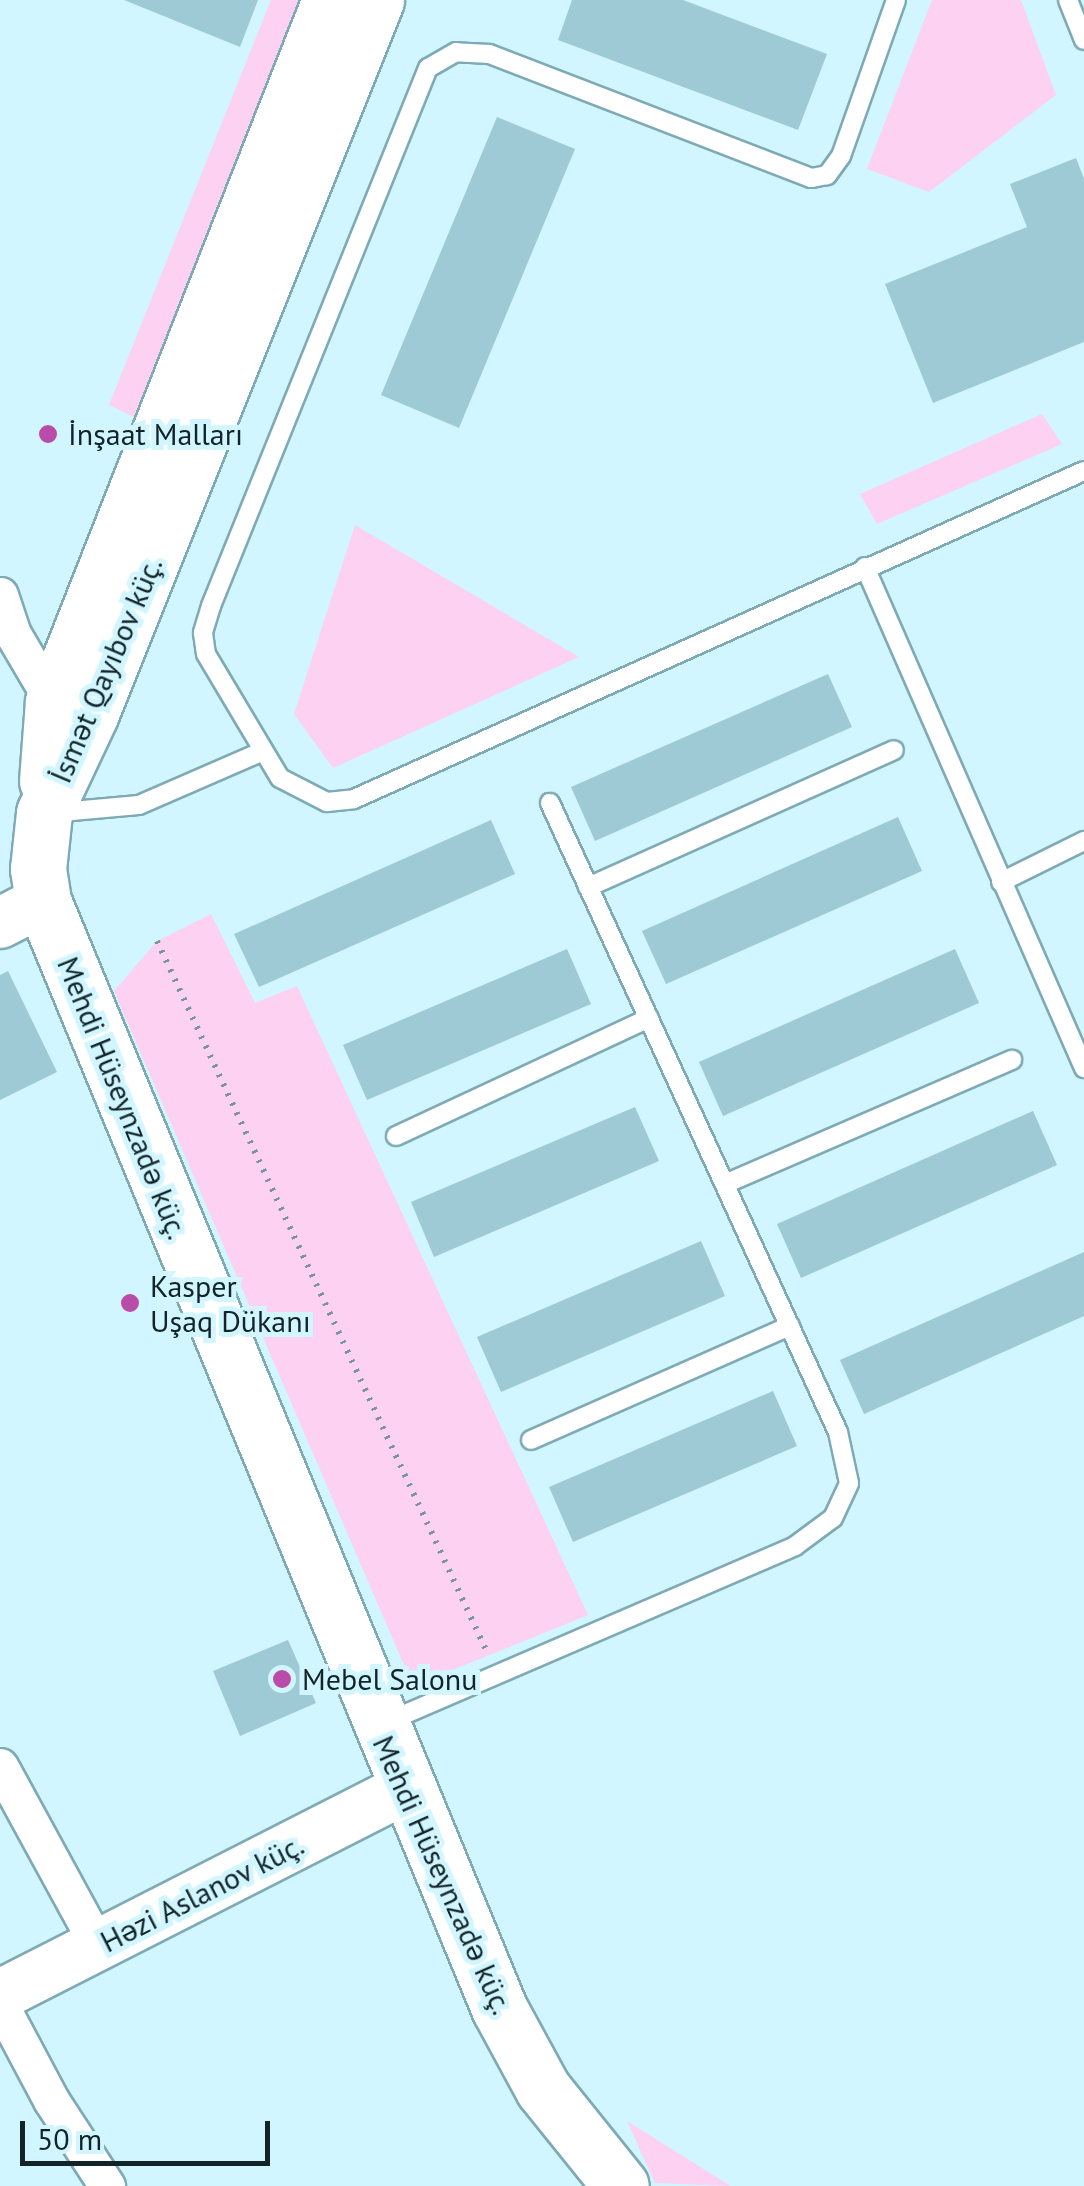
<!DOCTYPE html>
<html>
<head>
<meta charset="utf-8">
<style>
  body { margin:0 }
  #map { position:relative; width:1084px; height:2186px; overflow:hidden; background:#d1f6ff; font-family:"PT Sans",sans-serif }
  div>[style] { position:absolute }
  .green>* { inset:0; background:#fcd1f1 }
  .building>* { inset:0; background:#9dcad5 }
  .path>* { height:6px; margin-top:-3px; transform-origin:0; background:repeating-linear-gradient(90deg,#79959c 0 2.5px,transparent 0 10.5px) }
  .roads { filter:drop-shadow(2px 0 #7eaab5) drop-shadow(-2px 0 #7eaab5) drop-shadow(0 2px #7eaab5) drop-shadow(0 -2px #7eaab5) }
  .lane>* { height:18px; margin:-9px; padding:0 9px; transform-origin:9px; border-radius:9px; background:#fff }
  .street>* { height:35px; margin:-17.5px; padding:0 17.5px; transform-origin:17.5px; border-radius:17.5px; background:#fff }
  .secondary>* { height:50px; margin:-25px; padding:0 25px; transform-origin:25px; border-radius:25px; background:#fff }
  .primary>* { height:55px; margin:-27.5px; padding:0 27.5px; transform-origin:27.5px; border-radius:27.5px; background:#fff }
  .dots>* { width:28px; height:28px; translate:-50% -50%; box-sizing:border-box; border:5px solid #d1f6ff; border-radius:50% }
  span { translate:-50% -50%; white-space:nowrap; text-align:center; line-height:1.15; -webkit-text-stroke:10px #d1f6ff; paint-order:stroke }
  .poi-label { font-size:30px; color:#122428 }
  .left { translate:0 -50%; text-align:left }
  .street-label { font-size:30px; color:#122428 }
  .scale { position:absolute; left:20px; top:2121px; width:250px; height:45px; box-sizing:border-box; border:5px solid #122428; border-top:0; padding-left:12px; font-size:30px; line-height:35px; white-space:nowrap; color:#122428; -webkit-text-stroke:8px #d1f6ff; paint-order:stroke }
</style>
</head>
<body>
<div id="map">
  <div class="green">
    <i style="clip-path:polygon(271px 0,309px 0,140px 420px,109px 405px)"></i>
    <i style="clip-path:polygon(932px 0,1021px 0,1056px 95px,929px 192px,867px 169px)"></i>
    <i style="clip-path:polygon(1042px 414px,1062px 444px,877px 524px,860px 494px)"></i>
    <i style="clip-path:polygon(355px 525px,579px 657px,333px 768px,294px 714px)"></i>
    <i style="clip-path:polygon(211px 914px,255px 1003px,297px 986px,588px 1615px,413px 1686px,114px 991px,157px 941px)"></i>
    <i style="clip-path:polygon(627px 2121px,729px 2185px,730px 2186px,655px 2183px)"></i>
  </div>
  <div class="building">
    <i style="clip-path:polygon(124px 0,258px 0,240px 47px)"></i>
    <i style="clip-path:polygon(572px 0,683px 0,827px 54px,798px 130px,558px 40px)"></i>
    <i style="clip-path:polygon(497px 117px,575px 149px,459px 428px,381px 395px)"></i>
    <i style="clip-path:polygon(1076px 158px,1084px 179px,1084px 342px,933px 403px,885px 284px,1027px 227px,1010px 184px)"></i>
    <i style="clip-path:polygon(828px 674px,852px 727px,595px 841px,571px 787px)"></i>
    <i style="clip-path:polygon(898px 817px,922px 871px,666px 984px,642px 931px)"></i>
    <i style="clip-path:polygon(491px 820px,515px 874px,259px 987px,234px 934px)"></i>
    <i style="clip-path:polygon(567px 949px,591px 1004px,367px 1100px,343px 1045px)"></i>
    <i style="clip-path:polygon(955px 949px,979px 1003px,723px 1116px,699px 1062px)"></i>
    <i style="clip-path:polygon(8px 971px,57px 1072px,0 1100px,0 975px)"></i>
    <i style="clip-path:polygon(635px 1107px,659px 1161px,434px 1257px,411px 1202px)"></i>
    <i style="clip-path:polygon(1033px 1111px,1057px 1165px,801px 1278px,777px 1224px)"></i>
    <i style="clip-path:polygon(701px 1241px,725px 1296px,501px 1392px,477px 1337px)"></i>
    <i style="clip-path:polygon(1084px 1252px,1084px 1316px,864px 1414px,840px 1360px)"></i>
    <i style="clip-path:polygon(773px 1391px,797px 1446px,573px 1542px,549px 1487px)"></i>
    <i style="clip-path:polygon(288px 1640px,316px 1703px,240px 1736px,213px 1671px)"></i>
  </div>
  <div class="path">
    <i style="left:157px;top:941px;width:786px;rotate:65.1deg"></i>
  </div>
  <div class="roads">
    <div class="lane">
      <i style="left:896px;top:0;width:165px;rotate:109.4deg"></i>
      <i style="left:841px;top:156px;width:24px;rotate:126deg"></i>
      <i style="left:827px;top:175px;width:16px;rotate:169deg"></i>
      <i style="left:811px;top:178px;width:345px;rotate:-158.9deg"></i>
      <i style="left:489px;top:54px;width:33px;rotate:-177deg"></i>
      <i style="left:456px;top:52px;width:32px;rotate:150deg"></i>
      <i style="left:428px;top:68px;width:580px;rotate:111.97deg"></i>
      <i style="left:211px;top:606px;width:28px;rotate:107deg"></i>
      <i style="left:203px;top:633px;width:21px;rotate:82deg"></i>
      <i style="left:206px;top:654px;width:144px;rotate:59.2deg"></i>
      <i style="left:280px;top:778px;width:53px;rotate:27.1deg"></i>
      <i style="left:327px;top:802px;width:27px;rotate:-6deg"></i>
      <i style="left:354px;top:799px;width:800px;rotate:-24.2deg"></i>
      <i style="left:1068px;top:0;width:43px;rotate:68.2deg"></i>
      <i style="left:865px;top:567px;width:547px;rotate:66.39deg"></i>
      <i style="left:50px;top:813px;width:89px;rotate:-5.1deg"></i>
      <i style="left:139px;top:805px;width:133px;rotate:-23.5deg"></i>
      <i style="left:1001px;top:882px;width:93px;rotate:-26.3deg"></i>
      <i style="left:588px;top:887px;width:335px;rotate:-24.1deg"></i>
      <i style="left:396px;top:1136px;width:279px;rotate:-25deg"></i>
      <i style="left:725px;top:1184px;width:313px;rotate:-23.4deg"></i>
      <i style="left:531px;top:1440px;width:283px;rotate:-23.8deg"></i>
      <i style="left:387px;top:1722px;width:444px;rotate:-23.3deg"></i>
      <i style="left:795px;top:1546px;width:47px;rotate:-36.4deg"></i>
      <i style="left:833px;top:1518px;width:38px;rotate:-65deg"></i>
      <i style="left:849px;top:1483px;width:52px;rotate:-102.2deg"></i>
      <i style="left:838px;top:1432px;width:692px;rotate:-114.6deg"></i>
    </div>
    <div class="street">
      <i style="left:0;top:595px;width:41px;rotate:71.6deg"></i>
      <i style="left:13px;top:634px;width:79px;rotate:59.5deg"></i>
      <i style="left:0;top:1766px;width:205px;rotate:61.4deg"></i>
      <i style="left:0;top:2004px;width:109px;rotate:62deg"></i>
      <i style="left:51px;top:2100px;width:103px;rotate:56.9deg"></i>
    </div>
    <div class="secondary">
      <i style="left:0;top:923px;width:48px;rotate:-27.1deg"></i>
      <i style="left:0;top:1995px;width:453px;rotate:-27deg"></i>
    </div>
    <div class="primary">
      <i style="left:376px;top:0;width:768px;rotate:111.79deg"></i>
      <i style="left:91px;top:713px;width:110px;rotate:115.2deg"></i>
      <i style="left:44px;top:813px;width:56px;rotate:96.1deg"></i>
      <i style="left:38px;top:869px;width:32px;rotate:81deg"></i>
      <i style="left:43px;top:901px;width:1197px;rotate:67.61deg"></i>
      <i style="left:499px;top:2008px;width:92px;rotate:61.5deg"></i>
      <i style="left:543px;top:2089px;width:124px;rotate:51.2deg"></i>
      <i style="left:47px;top:781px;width:79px;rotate:-85.7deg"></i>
      <i style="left:53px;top:702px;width:755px;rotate:-68.47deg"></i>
    </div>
  </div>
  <div class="dots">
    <i style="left:48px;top:434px;background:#bb4ba8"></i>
    <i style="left:130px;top:1303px;background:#bb4ba8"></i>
    <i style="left:282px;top:1679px;background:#bb4ba8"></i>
  </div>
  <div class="poi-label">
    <span class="left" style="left:68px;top:434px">İnşaat Malları</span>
    <span class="left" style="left:150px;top:1303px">Kasper<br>Uşaq Dükanı</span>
    <span class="left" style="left:302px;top:1679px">Mebel Salonu</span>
  </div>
  <div class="street-label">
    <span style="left:106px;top:670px;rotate:-67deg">İsmət Qayıbov küç.</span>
    <span style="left:123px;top:1098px;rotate:68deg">Mehdi Hüseynzadə küç.</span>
    <span style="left:443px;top:1875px;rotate:66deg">Mehdi Hüseynzadə küç.</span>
    <span style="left:202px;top:1893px;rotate:-27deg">Həzi Aslanov küç.</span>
  </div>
  <div class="scale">50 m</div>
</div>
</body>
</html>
